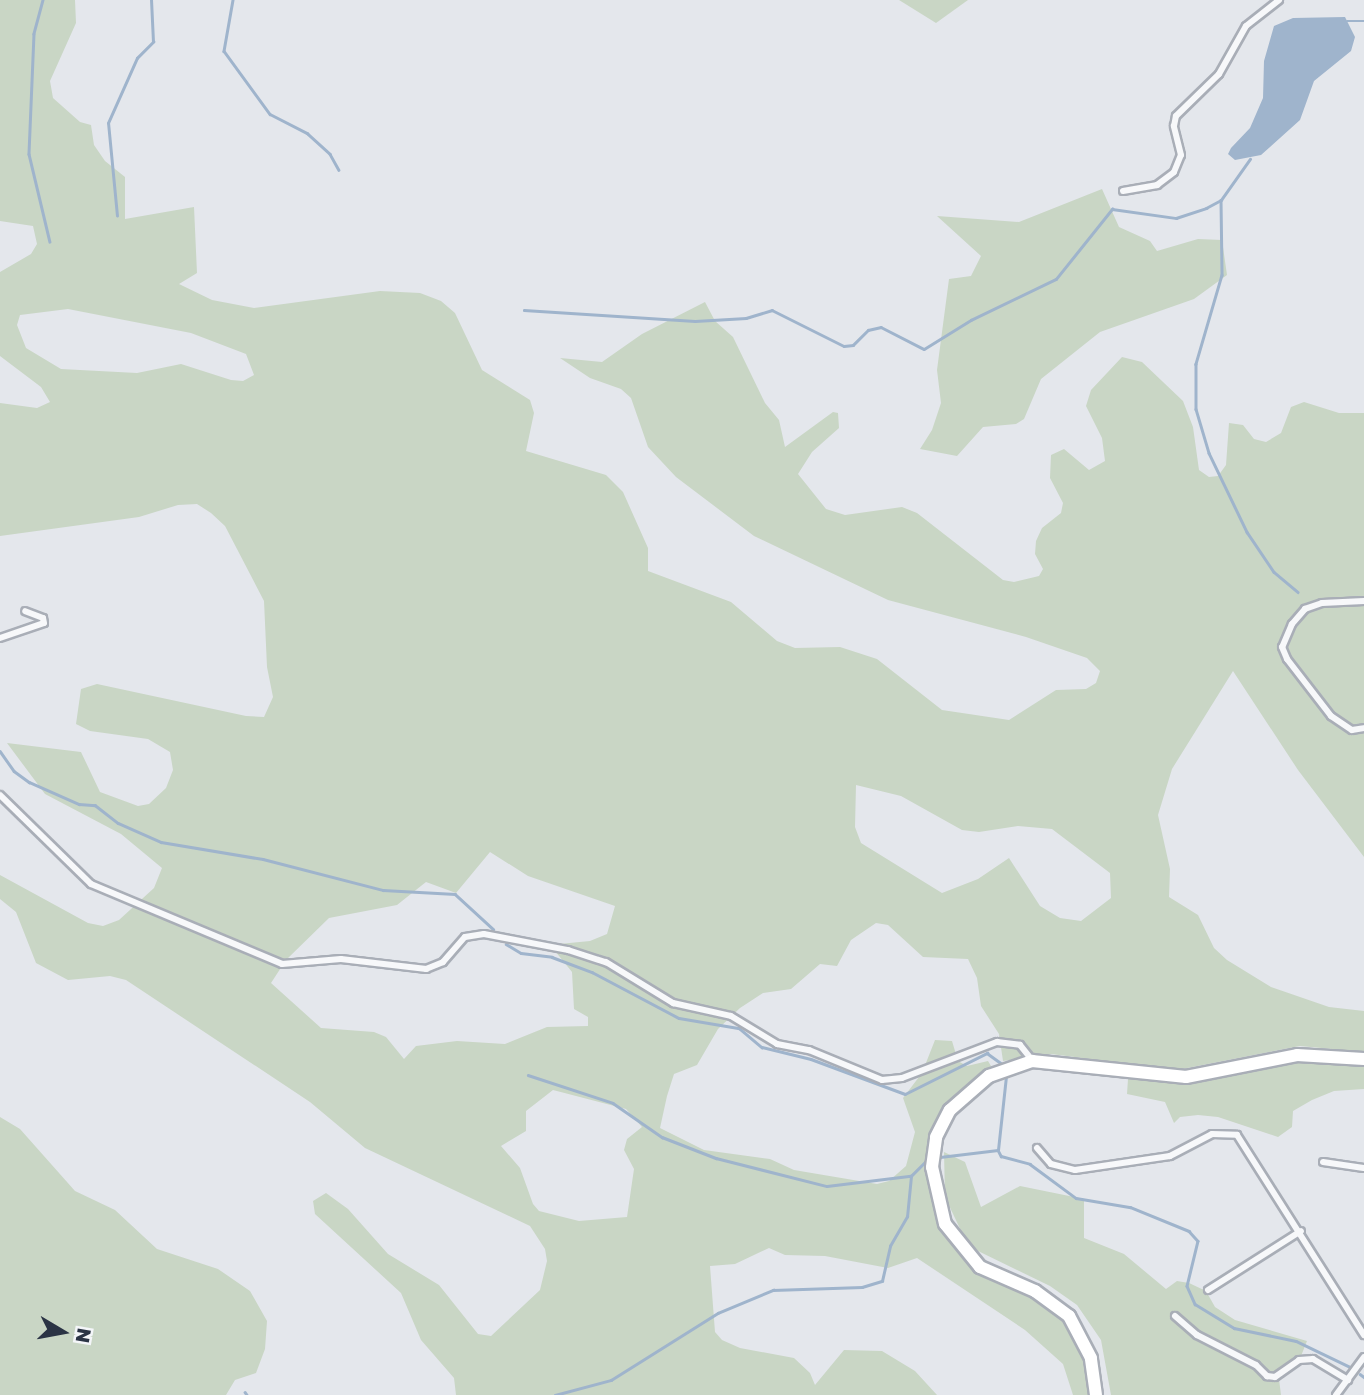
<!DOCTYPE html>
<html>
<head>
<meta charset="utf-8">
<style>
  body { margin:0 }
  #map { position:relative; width:1364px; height:1395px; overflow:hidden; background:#e4e7ec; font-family:"Golos Text",sans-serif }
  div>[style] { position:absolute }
  .green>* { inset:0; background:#c9d6c5 }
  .water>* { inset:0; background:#9fb4cc }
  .stream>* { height:2.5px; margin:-1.25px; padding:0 1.25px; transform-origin:1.25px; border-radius:1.25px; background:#9fb4cc }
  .roads { filter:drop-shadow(2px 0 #a9aeb7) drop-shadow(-2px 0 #a9aeb7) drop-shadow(0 2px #a9aeb7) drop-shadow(0 -2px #a9aeb7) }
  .street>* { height:6px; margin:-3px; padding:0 3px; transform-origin:3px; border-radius:3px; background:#f7f8fa }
  .highway>* { height:12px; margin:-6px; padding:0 6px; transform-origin:6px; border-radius:6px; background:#fff }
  span { translate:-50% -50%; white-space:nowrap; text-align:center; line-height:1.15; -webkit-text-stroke:5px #f4f6f9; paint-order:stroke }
  .north { position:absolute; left:28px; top:1297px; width:70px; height:70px; -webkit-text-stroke:5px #f4f6f9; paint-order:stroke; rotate:100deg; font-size:19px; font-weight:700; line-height:28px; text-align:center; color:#2b3445 }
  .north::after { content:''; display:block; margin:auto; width:24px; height:32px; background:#2b3445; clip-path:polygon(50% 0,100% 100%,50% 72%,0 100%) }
</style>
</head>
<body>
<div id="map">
  <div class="green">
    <i style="clip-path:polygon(evenodd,0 0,75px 0,76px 23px,50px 81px,53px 98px,80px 122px,91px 125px,94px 145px,105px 161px,125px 177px,125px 219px,194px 207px,197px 273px,179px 284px,212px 300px,254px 308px,380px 291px,420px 293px,441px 301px,455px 313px,482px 370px,530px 400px,534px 413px,526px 451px,606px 475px,623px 492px,648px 548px,648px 571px,731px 602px,777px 641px,795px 648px,840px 647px,877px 659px,942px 710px,1009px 720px,1056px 690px,1086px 689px,1096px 683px,1100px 671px,1087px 658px,1026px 637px,888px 600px,754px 536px,676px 477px,648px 447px,631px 398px,621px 389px,590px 378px,560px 358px,602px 362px,642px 334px,705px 302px,715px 321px,733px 337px,765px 403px,779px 420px,785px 447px,833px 412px,838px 413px,839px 428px,812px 452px,798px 474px,826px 509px,845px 515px,902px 507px,917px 513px,1003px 580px,1014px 582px,1039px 576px,1043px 569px,1035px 554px,1036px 541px,1042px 528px,1061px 513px,1063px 503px,1050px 478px,1051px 455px,1064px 449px,1089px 470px,1105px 461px,1102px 438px,1086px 406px,1091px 390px,1122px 357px,1142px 362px,1183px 401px,1193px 427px,1199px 470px,1209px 477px,1218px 476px,1226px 465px,1229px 423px,1243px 425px,1254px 439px,1266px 442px,1281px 433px,1291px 407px,1304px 402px,1339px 413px,1364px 413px,1364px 857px,1298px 770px,1233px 671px,1172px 769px,1158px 815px,1170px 869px,1169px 897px,1198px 915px,1214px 948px,1227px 960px,1271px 987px,1329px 1007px,1364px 1011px,1364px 1052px,1300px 1046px,1177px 1070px,1051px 1054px,1003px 1061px,999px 1034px,981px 1006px,977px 978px,968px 959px,923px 957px,888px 925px,876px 923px,851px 940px,837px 966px,820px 964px,791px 989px,763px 993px,740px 1008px,718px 1029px,697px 1065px,674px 1074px,667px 1096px,660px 1128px,704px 1150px,770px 1159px,794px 1170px,877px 1184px,889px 1181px,906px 1166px,915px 1132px,903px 1098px,922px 1073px,935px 1040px,952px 1041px,958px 1061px,967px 1066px,988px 1061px,991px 1066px,947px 1106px,928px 1173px,933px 1203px,956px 1246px,1047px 1298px,1076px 1323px,1098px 1395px,1073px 1395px,1063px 1364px,1025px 1330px,917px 1258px,888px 1268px,825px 1256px,785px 1255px,769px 1248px,735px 1264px,710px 1266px,715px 1332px,722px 1340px,740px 1348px,794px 1358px,810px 1373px,815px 1385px,844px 1350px,882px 1351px,915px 1371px,937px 1395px,456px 1395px,454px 1378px,421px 1340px,401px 1293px,315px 1214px,313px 1201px,326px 1193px,348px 1209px,388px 1254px,439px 1285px,478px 1334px,491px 1336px,540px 1290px,547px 1261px,545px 1249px,530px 1226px,365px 1148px,310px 1102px,126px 980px,110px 976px,68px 980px,36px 963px,16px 912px,0 899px,0 875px,88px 923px,103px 926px,119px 920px,154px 888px,162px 868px,121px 834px,45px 794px,7px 743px,81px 752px,100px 792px,138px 806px,149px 804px,166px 788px,173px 770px,170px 752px,148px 739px,90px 731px,76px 724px,81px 689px,97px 684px,246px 716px,264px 717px,273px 697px,267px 667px,264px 601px,225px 526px,211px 513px,197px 504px,178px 505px,139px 517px,0 536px,0 403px,37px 408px,50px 402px,41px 387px,0 356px,0 272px,31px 254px,37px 244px,33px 226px,0 221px,0 0,68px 309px,191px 333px,246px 354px,254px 375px,243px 381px,231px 380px,181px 364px,137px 373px,61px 369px,26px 348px,17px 325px,20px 315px,68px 309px,0 0,856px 785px,901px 796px,962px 830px,979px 832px,1018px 826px,1052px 829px,1110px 873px,1111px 898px,1081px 921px,1060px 918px,1040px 906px,1009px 858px,978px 879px,942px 893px,861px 843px,855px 827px,856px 785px,0 0,490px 852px,528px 876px,615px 906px,607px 934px,590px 941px,559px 944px,555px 951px,572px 972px,574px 1009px,588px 1017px,588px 1026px,547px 1027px,505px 1044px,457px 1041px,416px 1046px,404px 1059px,386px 1037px,374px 1032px,321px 1028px,271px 983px,286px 960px,329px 918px,397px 905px,426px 882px,456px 893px,490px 852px,0 0,553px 1090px,626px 1109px,642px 1127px,627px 1139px,624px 1150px,634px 1169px,627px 1217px,579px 1221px,539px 1211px,533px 1204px,520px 1168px,501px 1146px,526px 1131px,526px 1111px,553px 1090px)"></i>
    <i style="clip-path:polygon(899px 0,968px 0,936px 23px)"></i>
    <i style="clip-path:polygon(1102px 189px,1119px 227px,1150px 241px,1157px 251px,1198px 239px,1222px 240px,1227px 275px,1194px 299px,1100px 332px,1041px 379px,1024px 419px,1016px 424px,983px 427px,957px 456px,920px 449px,932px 430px,941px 403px,937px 370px,949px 279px,971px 276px,981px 256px,937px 216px,1019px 222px)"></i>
    <i style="clip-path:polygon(1326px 1060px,1364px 1066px,1364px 1089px,1334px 1091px,1312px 1100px,1293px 1111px,1292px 1127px,1278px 1137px,1218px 1117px,1198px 1115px,1180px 1117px,1174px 1123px,1165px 1102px,1127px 1094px,1128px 1079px,1193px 1084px,1285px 1061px)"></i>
    <i style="clip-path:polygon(0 1117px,20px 1129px,75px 1191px,115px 1210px,157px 1249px,218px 1269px,250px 1291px,267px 1321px,265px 1349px,256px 1373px,235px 1380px,226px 1395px,0 1395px)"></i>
    <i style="clip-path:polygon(944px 1152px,965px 1162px,981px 1207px,1020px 1186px,1084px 1199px,1084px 1238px,1124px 1254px,1166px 1289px,1177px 1281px,1189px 1283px,1206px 1291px,1215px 1307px,1235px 1320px,1307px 1341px,1299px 1361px,1278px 1371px,1281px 1395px,1111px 1395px,1101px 1340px,1077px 1305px,1050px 1286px,978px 1251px,963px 1235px,945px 1197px)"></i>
  </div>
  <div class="water">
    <i style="clip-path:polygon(1345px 17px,1355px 37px,1351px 51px,1314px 81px,1300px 120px,1261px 155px,1235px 160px,1228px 154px,1231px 148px,1250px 128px,1263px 98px,1264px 61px,1274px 26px,1293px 18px)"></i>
  </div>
  <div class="stream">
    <i style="left:43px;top:0;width:35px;rotate:105deg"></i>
    <i style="left:34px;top:34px;width:120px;rotate:92.4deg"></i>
    <i style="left:29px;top:154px;width:90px;rotate:76.6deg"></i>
    <i style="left:233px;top:0;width:52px;rotate:100deg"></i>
    <i style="left:224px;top:51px;width:78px;rotate:53.9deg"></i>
    <i style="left:270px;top:114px;width:42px;rotate:27.2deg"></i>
    <i style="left:307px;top:133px;width:31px;rotate:42deg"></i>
    <i style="left:330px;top:154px;width:18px;rotate:61deg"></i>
    <i style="left:1347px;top:21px;width:17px"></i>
    <i style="left:1221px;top:200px;width:75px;rotate:89.2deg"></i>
    <i style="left:1222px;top:275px;width:93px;rotate:106.3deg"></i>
    <i style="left:1196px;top:364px;width:45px;rotate:90deg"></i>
    <i style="left:1196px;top:409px;width:46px;rotate:73.5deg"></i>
    <i style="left:1209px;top:453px;width:88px;rotate:64.3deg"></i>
    <i style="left:1247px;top:532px;width:48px;rotate:56deg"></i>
    <i style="left:1274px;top:572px;width:31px;rotate:40deg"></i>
    <i style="left:117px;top:216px;width:93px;rotate:-95.5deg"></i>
    <i style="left:108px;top:123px;width:71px;rotate:-66deg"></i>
    <i style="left:137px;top:58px;width:23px;rotate:-45deg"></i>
    <i style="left:153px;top:42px;width:42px;rotate:-92.7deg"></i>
    <i style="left:524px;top:310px;width:171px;rotate:3.7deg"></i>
    <i style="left:695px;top:321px;width:51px;rotate:-3.4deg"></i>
    <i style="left:746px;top:318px;width:27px;rotate:-17deg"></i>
    <i style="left:772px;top:310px;width:80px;rotate:26.6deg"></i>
    <i style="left:844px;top:346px;width:9px;rotate:-6deg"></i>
    <i style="left:853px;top:345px;width:21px;rotate:-45deg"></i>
    <i style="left:868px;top:330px;width:13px;rotate:-13deg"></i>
    <i style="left:881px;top:327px;width:48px;rotate:27.1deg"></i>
    <i style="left:924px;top:349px;width:55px;rotate:-31.7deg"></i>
    <i style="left:971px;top:320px;width:94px;rotate:-25.8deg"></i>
    <i style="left:1056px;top:279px;width:90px;rotate:-51.3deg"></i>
    <i style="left:1112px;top:209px;width:65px;rotate:8deg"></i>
    <i style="left:1176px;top:218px;width:32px;rotate:-18deg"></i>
    <i style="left:1206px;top:208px;width:17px;rotate:-28deg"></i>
    <i style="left:1221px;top:200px;width:50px;rotate:-54.7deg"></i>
    <i style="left:0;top:751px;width:24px;rotate:55deg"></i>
    <i style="left:14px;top:771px;width:19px;rotate:36deg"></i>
    <i style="left:29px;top:782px;width:55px;rotate:23.7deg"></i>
    <i style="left:79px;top:804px;width:16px;rotate:4deg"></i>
    <i style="left:95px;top:805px;width:29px;rotate:38deg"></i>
    <i style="left:118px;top:823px;width:47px;rotate:23.8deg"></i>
    <i style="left:161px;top:842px;width:103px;rotate:9.5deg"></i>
    <i style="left:263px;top:859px;width:124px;rotate:14.5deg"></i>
    <i style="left:383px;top:890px;width:72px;rotate:3.2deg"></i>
    <i style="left:455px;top:894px;width:52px;rotate:42.6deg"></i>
    <i style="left:506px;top:944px;width:17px;rotate:31deg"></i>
    <i style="left:521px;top:953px;width:31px;rotate:7deg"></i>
    <i style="left:552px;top:957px;width:43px;rotate:20.6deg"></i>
    <i style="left:592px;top:972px;width:98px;rotate:27.9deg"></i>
    <i style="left:679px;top:1018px;width:61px;rotate:9.5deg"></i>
    <i style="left:739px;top:1028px;width:30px;rotate:40deg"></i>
    <i style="left:762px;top:1047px;width:50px;rotate:13.8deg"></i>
    <i style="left:811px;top:1059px;width:100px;rotate:20.4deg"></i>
    <i style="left:905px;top:1094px;width:92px;rotate:-26.6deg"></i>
    <i style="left:987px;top:1053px;width:17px;rotate:36deg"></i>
    <i style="left:528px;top:1075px;width:89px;rotate:18.2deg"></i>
    <i style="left:613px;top:1103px;width:60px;rotate:34.8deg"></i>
    <i style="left:662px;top:1137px;width:58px;rotate:21.3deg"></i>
    <i style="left:716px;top:1158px;width:114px;rotate:14.2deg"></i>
    <i style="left:827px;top:1186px;width:84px;rotate:-6.9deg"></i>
    <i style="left:998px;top:1150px;width:74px;rotate:-83.8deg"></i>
    <i style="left:940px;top:1157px;width:58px;rotate:-6.9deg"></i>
    <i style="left:998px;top:1150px;width:7px;rotate:63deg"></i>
    <i style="left:1001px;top:1156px;width:30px;rotate:15deg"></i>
    <i style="left:1030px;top:1164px;width:57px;rotate:36.5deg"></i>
    <i style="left:1076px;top:1198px;width:55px;rotate:9.5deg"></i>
    <i style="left:1130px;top:1207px;width:64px;rotate:22.1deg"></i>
    <i style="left:1189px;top:1231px;width:13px;rotate:48deg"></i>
    <i style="left:1198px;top:1241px;width:46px;rotate:103.7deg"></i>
    <i style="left:1187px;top:1286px;width:20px;rotate:66deg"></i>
    <i style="left:1195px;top:1304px;width:46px;rotate:31.6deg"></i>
    <i style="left:1234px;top:1328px;width:63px;rotate:11.8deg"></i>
    <i style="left:1296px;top:1341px;width:60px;rotate:25.7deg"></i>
    <i style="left:1360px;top:1374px;width:5px;rotate:37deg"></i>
    <i style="left:245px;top:1392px;width:4px;rotate:56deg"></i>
    <i style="left:555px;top:1395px;width:58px;rotate:-15deg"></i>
    <i style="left:611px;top:1380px;width:126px;rotate:-32.1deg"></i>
    <i style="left:718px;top:1313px;width:60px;rotate:-22.7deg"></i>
    <i style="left:773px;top:1290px;width:89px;rotate:-1.9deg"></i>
    <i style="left:862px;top:1287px;width:21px;rotate:-17deg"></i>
    <i style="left:882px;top:1281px;width:36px;rotate:-77deg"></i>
    <i style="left:890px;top:1246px;width:34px;rotate:-60deg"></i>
    <i style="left:907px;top:1217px;width:41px;rotate:-84.4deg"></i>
    <i style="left:911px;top:1176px;width:23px;rotate:-45deg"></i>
  </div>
  <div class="roads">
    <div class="street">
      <i style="left:1123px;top:191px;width:35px;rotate:-10deg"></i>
      <i style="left:1157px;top:185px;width:21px;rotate:-37deg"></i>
      <i style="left:1174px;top:172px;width:18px;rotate:-68deg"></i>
      <i style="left:1181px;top:155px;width:30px;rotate:-104deg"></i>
      <i style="left:1174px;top:126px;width:10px;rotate:-79deg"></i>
      <i style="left:1176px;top:116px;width:60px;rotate:-44.3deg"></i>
      <i style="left:1219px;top:74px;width:55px;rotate:-60.6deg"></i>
      <i style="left:1246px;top:26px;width:42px;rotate:-38.2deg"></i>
      <i style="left:1364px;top:601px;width:42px;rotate:177.3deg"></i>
      <i style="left:1322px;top:603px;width:18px;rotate:161deg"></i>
      <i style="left:1305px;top:609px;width:20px;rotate:131deg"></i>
      <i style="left:1292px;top:624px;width:25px;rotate:113deg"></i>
      <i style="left:1282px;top:647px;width:13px;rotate:67deg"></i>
      <i style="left:1287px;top:659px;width:72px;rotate:52.3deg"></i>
      <i style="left:1331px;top:716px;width:25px;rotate:34deg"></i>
      <i style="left:1352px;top:730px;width:12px;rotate:-9deg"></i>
      <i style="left:0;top:638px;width:46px;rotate:-18.8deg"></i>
      <i style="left:44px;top:623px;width:5px;rotate:-101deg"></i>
      <i style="left:43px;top:618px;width:19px;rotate:-159deg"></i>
      <i style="left:0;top:795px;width:127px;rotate:44.4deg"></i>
      <i style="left:91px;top:884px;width:207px;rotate:22.7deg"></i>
      <i style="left:282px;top:964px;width:59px;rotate:-4.8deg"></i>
      <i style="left:341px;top:959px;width:86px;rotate:6.7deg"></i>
      <i style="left:426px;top:969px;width:18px;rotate:-22deg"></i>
      <i style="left:443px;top:962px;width:33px;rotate:-49deg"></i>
      <i style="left:465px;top:937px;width:19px;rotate:-9deg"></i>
      <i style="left:484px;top:934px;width:86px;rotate:10.8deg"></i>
      <i style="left:568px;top:950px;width:40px;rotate:18deg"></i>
      <i style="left:606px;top:962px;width:79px;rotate:31.5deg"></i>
      <i style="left:673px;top:1003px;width:59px;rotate:12.6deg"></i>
      <i style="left:731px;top:1016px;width:54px;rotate:31.3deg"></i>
      <i style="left:777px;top:1044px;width:33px;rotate:11deg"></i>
      <i style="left:809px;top:1050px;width:79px;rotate:22.3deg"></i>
      <i style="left:882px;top:1080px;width:20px;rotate:-6deg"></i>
      <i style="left:902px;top:1078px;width:102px;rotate:-20.8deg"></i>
      <i style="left:997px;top:1042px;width:23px;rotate:7deg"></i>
      <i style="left:1020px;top:1045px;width:19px;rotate:51deg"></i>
      <i style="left:1037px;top:1148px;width:21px;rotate:49deg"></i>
      <i style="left:1051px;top:1164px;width:25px;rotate:14deg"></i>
      <i style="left:1075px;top:1170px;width:96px;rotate:-8.4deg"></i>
      <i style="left:1170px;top:1156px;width:47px;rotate:-27.6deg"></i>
      <i style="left:1212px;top:1134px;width:25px;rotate:2deg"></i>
      <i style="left:1237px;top:1135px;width:237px;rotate:57.6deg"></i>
      <i style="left:1323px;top:1162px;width:41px;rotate:8.3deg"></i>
      <i style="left:1208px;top:1290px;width:110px;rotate:-32.4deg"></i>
      <i style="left:1175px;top:1316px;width:29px;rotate:41deg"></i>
      <i style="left:1197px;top:1335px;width:66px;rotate:27deg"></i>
      <i style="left:1256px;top:1365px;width:16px;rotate:45deg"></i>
      <i style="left:1267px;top:1376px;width:8px;rotate:7deg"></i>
      <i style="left:1275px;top:1377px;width:29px;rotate:-35deg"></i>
      <i style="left:1299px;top:1360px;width:14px;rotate:-4deg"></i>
      <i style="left:1313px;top:1359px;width:41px;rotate:31deg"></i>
      <i style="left:1336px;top:1395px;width:47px;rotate:-53.6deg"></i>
    </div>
    <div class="highway">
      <i style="left:1096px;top:1395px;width:37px;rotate:-98deg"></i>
      <i style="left:1091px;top:1358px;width:47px;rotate:-117.6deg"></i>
      <i style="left:1069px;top:1316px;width:42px;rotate:-143.7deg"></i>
      <i style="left:1035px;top:1291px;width:60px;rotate:-156.4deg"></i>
      <i style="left:980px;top:1267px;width:55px;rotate:-129.1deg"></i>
      <i style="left:945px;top:1224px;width:58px;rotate:-102.8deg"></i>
      <i style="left:932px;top:1167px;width:30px;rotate:-82deg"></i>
      <i style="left:936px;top:1137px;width:30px;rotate:-63deg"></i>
      <i style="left:950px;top:1110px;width:52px;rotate:-41.1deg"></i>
      <i style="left:989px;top:1076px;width:46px;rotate:-19.2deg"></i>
      <i style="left:1032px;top:1061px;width:155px;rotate:5.9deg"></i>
      <i style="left:1186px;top:1077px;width:113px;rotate:-11.2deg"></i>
      <i style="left:1297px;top:1055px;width:67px;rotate:3.4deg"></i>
    </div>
  </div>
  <div class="north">N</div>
</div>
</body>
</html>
